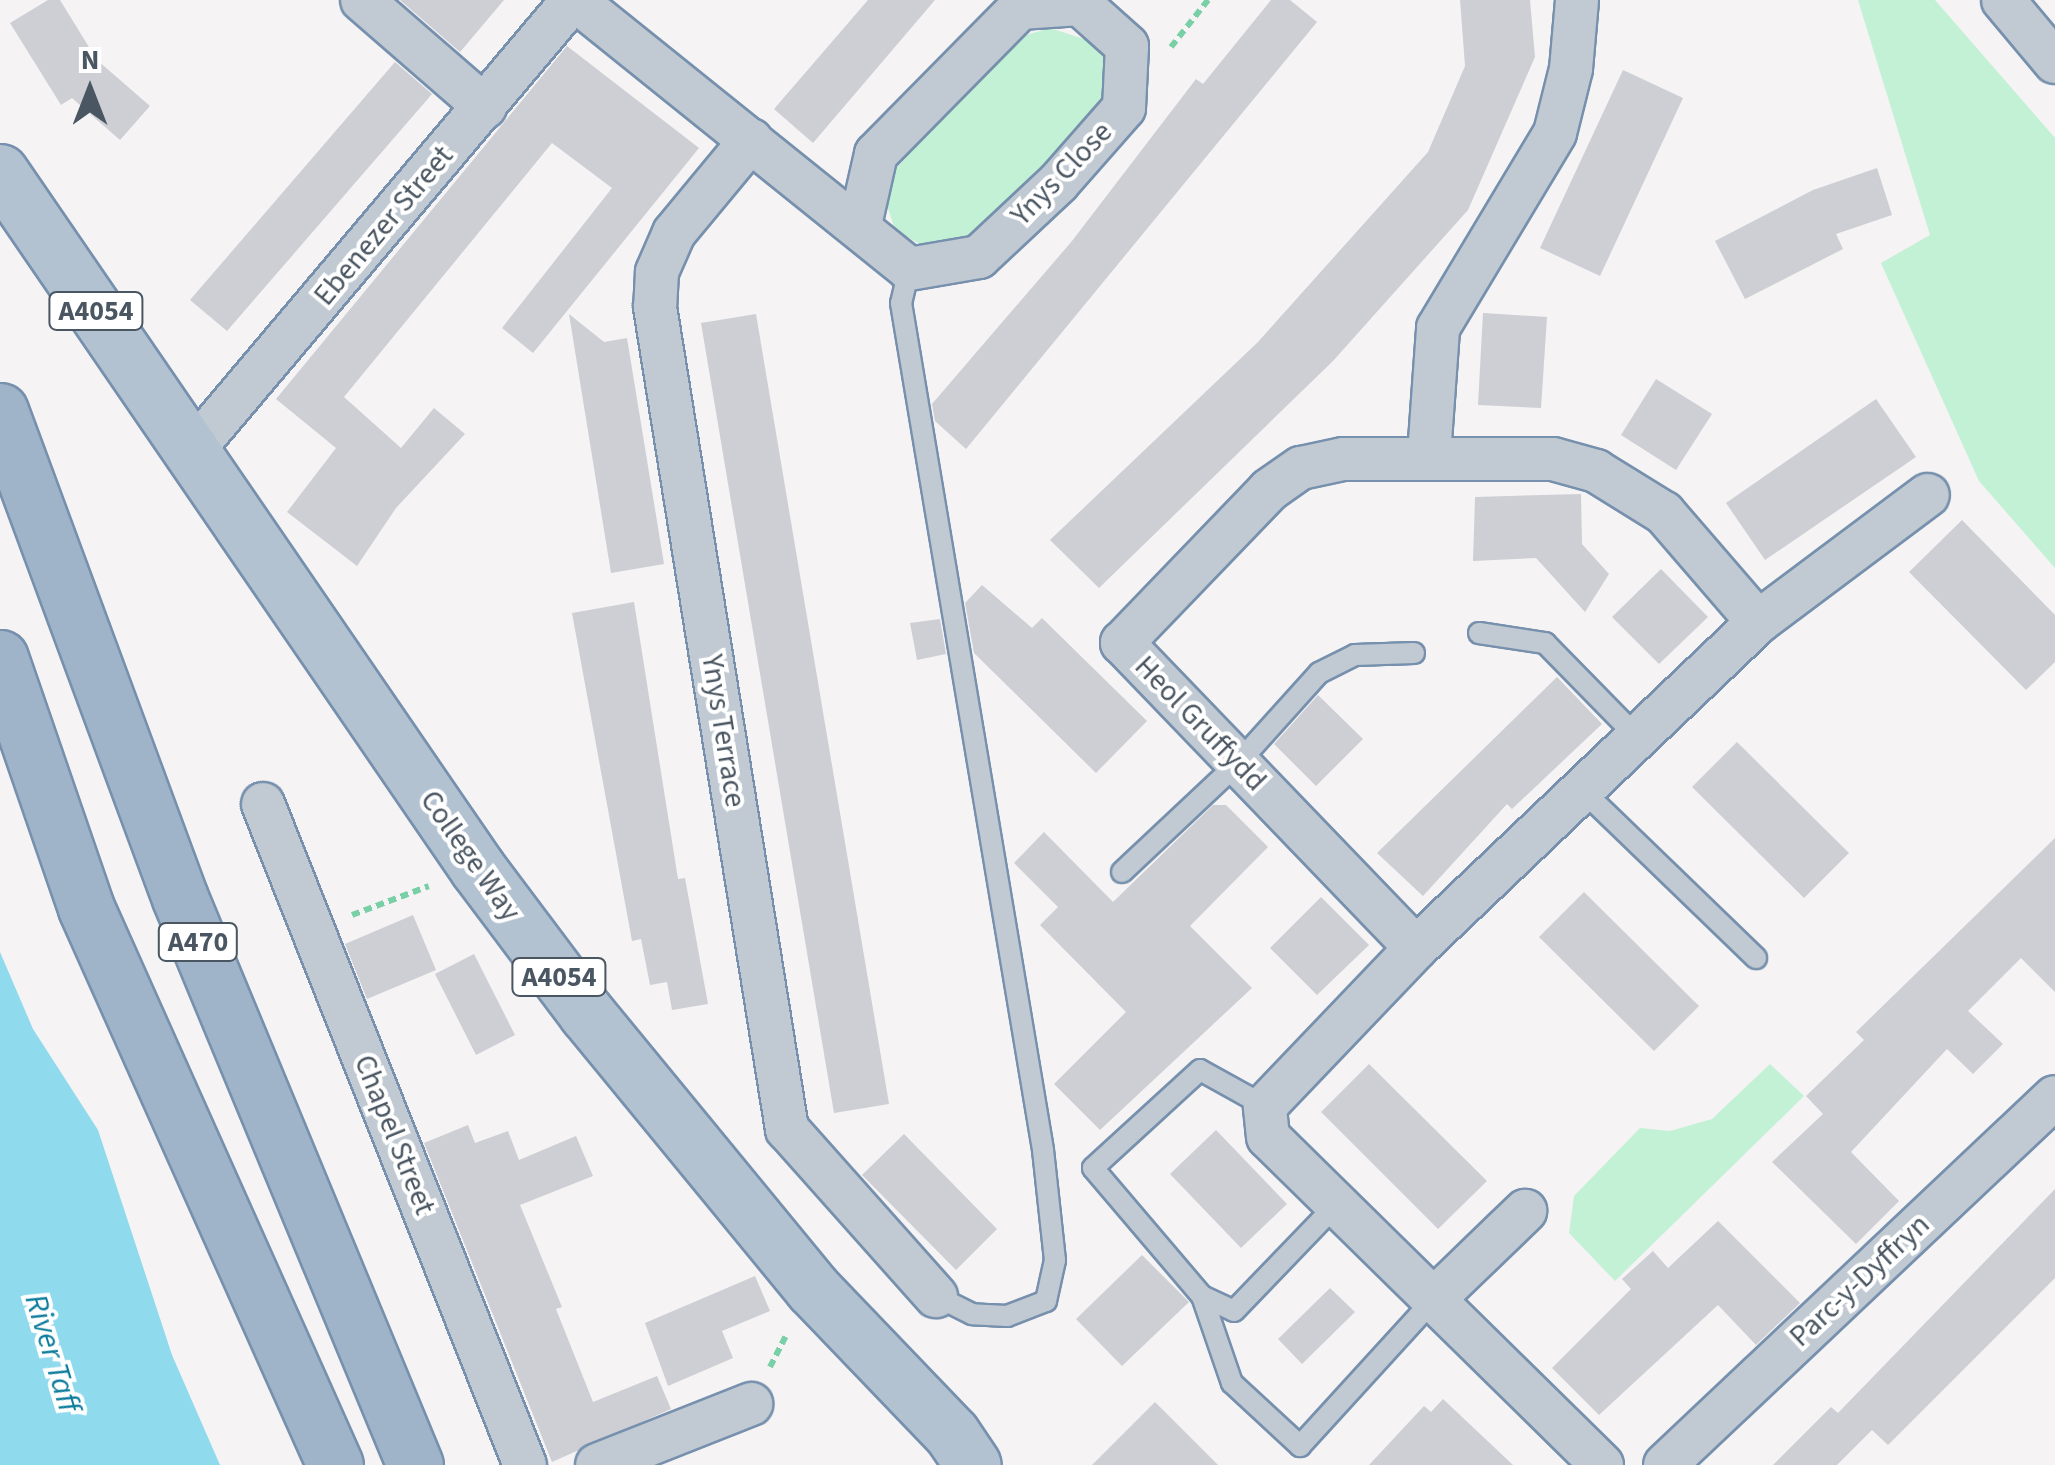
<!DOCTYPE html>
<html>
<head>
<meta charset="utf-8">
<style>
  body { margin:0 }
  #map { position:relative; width:2055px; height:1465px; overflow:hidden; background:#f5f3f3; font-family:"Source Sans 3",sans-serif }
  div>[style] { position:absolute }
  .green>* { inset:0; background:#c3f1d5 }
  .water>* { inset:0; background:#90daee }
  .building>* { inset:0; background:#cdcfd5 }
  .path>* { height:6px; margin-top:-3px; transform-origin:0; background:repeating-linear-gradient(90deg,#7ad0a6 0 8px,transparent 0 13px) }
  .roads { filter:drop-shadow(2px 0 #7690ad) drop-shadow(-2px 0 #7690ad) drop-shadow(0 2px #7690ad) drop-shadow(0 -2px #7690ad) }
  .service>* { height:20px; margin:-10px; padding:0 10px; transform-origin:10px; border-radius:10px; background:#c1cad2 }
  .minor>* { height:42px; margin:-21px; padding:0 21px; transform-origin:21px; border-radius:21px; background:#c1cad2 }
  .primary>* { height:55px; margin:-27.5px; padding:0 27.5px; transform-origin:27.5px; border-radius:27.5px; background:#b3c2d1 }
  .trunk>* { height:55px; margin:-27.5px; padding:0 27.5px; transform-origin:27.5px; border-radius:27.5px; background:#9fb4c9 }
  span { translate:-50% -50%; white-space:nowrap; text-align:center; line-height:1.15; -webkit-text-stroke:8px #fff; paint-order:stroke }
  .shield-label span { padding:2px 8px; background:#fff; border:2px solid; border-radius:8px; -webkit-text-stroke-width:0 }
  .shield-label { font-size:28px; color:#4a5661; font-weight:700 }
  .street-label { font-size:30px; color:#4a5661 }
  .water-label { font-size:32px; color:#0c7c9b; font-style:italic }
  .north { position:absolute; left:40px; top:40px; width:100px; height:100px; -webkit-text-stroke:8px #fff; paint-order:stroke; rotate:0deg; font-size:28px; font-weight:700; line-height:40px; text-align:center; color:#4a5661 }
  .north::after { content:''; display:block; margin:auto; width:35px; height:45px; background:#4a5661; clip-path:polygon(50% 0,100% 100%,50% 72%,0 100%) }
</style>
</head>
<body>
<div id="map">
  <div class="green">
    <i style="clip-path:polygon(1858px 0,1935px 0,2055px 138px,2055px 568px,1979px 481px,1881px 263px,1930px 235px)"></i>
    <i style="clip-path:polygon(1050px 28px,1090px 41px,1109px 64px,1108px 99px,996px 231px,960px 249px,920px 244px,895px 230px,884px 196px,896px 169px,1006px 41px)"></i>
    <i style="clip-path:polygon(1770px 1064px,1804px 1096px,1615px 1281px,1569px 1233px,1574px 1196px,1640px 1128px,1670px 1131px,1712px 1119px)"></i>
  </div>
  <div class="water">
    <i style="clip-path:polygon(0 952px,33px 1029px,98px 1130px,172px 1355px,220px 1465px,0 1465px)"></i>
  </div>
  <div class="building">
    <i style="clip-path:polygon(48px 0,60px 0,97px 60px,150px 106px,120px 140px,72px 98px,61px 105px,10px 23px)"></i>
    <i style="clip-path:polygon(400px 0,504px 0,460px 52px)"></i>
    <i style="clip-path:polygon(868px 0,935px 0,813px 143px,774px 109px)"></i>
    <i style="clip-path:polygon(1271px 0,1290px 0,1317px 22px,966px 449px,935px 421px,932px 404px,1072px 241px,1196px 79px,1203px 84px)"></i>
    <i style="clip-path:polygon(1460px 0,1530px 0,1535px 57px,1468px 210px,1333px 361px,1099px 588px,1050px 540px,1258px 342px,1428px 152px,1465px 66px)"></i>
    <i style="clip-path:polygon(567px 46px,699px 148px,533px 353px,502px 328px,612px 188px,552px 143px,344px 397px,401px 448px,434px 408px,465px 434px,396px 508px,357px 566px,287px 512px,336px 448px,276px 399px)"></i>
    <i style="clip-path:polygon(395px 62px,432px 94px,227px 331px,190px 300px)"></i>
    <i style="clip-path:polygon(1623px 70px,1683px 98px,1600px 276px,1540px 248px)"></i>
    <i style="clip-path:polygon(1877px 168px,1892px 215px,1836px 234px,1843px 249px,1745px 299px,1715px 241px,1813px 190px)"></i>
    <i style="clip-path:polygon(1483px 313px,1547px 317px,1541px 408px,1478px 405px)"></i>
    <i style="clip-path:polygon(569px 314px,604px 342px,627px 338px,664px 564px,611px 573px)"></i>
    <i style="clip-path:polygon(756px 314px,889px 1104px,834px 1113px,701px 323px)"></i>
    <i style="clip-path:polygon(1656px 379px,1712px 414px,1676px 470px,1621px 435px)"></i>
    <i style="clip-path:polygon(1876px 399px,1916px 457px,1765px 560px,1726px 503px)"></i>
    <i style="clip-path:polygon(1581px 494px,1582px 544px,1609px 574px,1585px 612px,1536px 558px,1473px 561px,1475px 497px)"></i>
    <i style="clip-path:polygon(1962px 520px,2055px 615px,2055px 662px,2026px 690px,1909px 572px)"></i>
    <i style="clip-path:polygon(1661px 569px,1708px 617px,1659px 664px,1612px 617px)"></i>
    <i style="clip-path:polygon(982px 585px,1032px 628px,1042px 618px,1147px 721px,1096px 773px,974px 653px,965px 603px)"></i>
    <i style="clip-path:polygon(634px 602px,678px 879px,685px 878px,708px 1004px,672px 1010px,667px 982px,650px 985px,641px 939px,632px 941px,572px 613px)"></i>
    <i style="clip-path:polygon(940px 619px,946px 654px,917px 660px,910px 623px)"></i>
    <i style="clip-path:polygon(1557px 677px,1602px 724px,1512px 809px,1507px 804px,1423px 896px,1377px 853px)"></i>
    <i style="clip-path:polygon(1318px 695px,1363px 739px,1316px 786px,1274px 744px)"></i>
    <i style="clip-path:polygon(1737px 742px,1849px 853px,1804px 898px,1692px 787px)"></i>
    <i style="clip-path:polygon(1213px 805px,1226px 805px,1268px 847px,1190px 926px,1252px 988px,1100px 1130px,1054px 1084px,1126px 1012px,1040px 925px,1058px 907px,1014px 863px,1044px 832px,1113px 902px)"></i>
    <i style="clip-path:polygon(2055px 838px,2055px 992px,2021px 958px,1968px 1011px,2003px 1044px,1973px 1074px,1947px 1049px,1851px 1152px,1899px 1201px,1856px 1244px,1772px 1162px,1823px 1114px,1806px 1096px,1864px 1040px,1856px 1032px)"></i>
    <i style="clip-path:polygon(1584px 892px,1699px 1006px,1654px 1051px,1539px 937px)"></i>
    <i style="clip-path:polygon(1321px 897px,1369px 945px,1317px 995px,1270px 948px)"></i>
    <i style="clip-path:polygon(413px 915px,436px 970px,367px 999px,345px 944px)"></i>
    <i style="clip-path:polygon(474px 954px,515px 1035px,476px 1055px,435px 974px)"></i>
    <i style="clip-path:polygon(1369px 1064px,1487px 1181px,1438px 1229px,1321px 1112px)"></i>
    <i style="clip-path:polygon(468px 1125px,475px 1143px,508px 1131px,519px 1160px,576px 1136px,593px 1176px,520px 1205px,562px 1307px,556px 1309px,593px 1402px,657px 1376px,671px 1409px,552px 1462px,424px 1143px)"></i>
    <i style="clip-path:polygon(1216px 1130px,1287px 1204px,1241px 1248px,1170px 1174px)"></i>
    <i style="clip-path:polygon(904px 1134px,997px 1229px,956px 1270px,862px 1175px)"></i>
    <i style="clip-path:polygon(2055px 1189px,2055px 1278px,1888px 1445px,1872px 1430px,1837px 1465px,1773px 1465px,1831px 1407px,1838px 1413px)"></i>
    <i style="clip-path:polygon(1718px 1221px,1800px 1303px,1756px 1345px,1718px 1305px,1599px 1415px,1552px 1368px,1631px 1289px,1622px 1279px,1653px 1251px,1668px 1268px)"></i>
    <i style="clip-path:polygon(1142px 1255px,1189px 1302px,1122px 1366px,1076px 1319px)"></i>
    <i style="clip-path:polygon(755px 1276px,770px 1311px,722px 1331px,733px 1358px,668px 1386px,645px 1323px)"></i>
    <i style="clip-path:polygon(1330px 1288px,1355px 1312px,1302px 1364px,1278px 1339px)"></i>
    <i style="clip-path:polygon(1443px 1399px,1513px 1465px,1369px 1465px,1424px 1406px,1431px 1412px)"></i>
    <i style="clip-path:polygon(1155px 1402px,1218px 1465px,1092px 1465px)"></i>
  </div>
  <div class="path">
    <i style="left:1171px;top:47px;width:60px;rotate:-51.8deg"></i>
    <i style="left:352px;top:915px;width:82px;rotate:-20.6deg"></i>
    <i style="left:770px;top:1367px;width:37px;rotate:-63deg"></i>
  </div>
  <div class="roads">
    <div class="service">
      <i style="left:909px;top:269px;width:35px;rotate:103deg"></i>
      <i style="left:901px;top:303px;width:859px;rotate:80.48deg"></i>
      <i style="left:1043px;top:1150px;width:111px;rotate:83.8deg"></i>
      <i style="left:1055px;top:1260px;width:42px;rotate:102.4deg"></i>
      <i style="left:1046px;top:1301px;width:42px;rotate:159deg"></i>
      <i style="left:1007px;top:1316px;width:35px;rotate:-177deg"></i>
      <i style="left:972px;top:1314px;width:40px;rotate:-153.4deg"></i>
      <i style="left:1479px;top:633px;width:67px;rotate:8.6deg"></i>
      <i style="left:1545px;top:643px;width:132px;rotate:45.6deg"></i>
      <i style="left:1582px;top:790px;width:242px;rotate:44deg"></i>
      <i style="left:1122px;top:872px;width:159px;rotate:-43.2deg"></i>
      <i style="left:1238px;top:763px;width:121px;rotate:-48deg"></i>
      <i style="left:1319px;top:673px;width:40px;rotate:-26.6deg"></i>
      <i style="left:1355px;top:655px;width:59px;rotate:-1.9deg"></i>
      <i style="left:1265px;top:1106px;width:74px;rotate:-151deg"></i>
      <i style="left:1200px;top:1070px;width:145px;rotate:137.5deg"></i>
      <i style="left:1093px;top:1168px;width:168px;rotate:49.6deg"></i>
      <i style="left:1202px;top:1296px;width:35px;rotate:25deg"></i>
      <i style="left:1234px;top:1311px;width:149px;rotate:-46.1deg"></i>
      <i style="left:1202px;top:1296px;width:92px;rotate:71deg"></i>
      <i style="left:1232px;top:1383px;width:93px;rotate:42.8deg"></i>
      <i style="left:1300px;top:1446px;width:199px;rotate:-47.6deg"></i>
    </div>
    <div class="minor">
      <i style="left:362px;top:0;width:163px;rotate:41deg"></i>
      <i style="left:575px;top:0;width:429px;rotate:38.8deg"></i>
      <i style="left:909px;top:269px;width:71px;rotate:-9.7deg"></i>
      <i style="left:979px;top:257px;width:108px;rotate:-43.1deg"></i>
      <i style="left:1058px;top:183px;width:100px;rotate:-48.7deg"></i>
      <i style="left:1124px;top:108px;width:62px;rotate:-87.2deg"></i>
      <i style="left:1127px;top:46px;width:63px;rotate:-138.2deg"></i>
      <i style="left:1080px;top:4px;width:60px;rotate:176.2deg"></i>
      <i style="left:1020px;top:8px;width:205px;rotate:134.6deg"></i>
      <i style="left:876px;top:154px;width:73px;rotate:102.7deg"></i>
      <i style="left:2003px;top:0;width:81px;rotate:50deg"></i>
      <i style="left:751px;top:140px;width:121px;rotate:129.6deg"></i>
      <i style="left:674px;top:233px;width:43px;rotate:113.6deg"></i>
      <i style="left:657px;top:272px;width:35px;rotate:93deg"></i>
      <i style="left:655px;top:307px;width:833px;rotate:80.88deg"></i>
      <i style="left:787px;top:1129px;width:224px;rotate:48.3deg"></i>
      <i style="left:193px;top:450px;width:589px;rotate:-49.82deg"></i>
      <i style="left:1429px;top:455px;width:127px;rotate:-85.9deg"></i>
      <i style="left:1438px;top:328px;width:227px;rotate:-59deg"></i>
      <i style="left:1555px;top:133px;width:66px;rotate:-76deg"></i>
      <i style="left:1571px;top:69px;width:69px;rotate:-85deg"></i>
      <i style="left:263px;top:804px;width:711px;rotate:68.38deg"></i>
      <i style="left:1416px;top:948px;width:424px;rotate:-133.9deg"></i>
      <i style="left:1122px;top:643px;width:212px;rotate:-46.1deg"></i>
      <i style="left:1269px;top:490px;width:39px;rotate:-35deg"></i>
      <i style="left:1301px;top:468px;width:43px;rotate:-12.1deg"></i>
      <i style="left:1343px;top:459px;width:210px"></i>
      <i style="left:1553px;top:459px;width:45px;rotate:15.6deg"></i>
      <i style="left:1596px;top:471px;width:80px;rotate:31.7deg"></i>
      <i style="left:1664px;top:513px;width:144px;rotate:49.2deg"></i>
      <i style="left:1434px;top:1299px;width:127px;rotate:-44deg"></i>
      <i style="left:597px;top:1465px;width:166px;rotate:-21.6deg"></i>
      <i style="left:1602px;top:1465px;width:468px;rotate:-135.5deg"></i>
      <i style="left:1268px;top:1137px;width:31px;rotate:-96deg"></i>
      <i style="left:1265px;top:1106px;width:219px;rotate:-46.3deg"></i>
      <i style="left:1416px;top:948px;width:472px;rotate:-43.6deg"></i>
      <i style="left:1758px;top:622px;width:212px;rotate:-36.8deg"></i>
      <i style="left:1665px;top:1465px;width:536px;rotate:-43.34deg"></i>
    </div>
    <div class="primary">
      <i style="left:0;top:172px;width:845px;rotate:55.56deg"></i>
      <i style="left:478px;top:869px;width:181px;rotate:53.1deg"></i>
      <i style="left:587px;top:1014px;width:355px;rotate:50.6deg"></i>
      <i style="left:812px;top:1288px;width:202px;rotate:46.2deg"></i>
      <i style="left:952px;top:1434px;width:37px;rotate:56deg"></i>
    </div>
    <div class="trunk">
      <i style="left:0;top:411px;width:519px;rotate:69.72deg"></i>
      <i style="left:180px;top:898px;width:614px;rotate:67.49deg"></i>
      <i style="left:0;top:658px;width:264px;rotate:71deg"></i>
      <i style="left:86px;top:908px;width:610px;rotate:65.91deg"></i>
    </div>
  </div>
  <div class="shield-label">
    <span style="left:96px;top:311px">A4054</span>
    <span style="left:198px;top:942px">A470</span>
    <span style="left:559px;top:977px">A4054</span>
  </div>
  <div class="street-label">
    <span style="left:1062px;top:174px;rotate:-46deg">Ynys Close</span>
    <span style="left:384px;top:226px;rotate:-50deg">Ebenezer Street</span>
    <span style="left:1200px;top:724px;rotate:46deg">Heol Gruffydd</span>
    <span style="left:723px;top:731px;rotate:81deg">Ynys Terrace</span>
    <span style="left:470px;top:856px;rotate:55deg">College Way</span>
    <span style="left:394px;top:1135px;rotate:68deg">Chapel Street</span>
    <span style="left:1860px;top:1281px;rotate:-43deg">Parc-y-Dyffryn</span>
  </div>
  <div class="water-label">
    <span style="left:52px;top:1353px;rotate:73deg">River Taff</span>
  </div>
  <div class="north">N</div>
</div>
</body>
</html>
